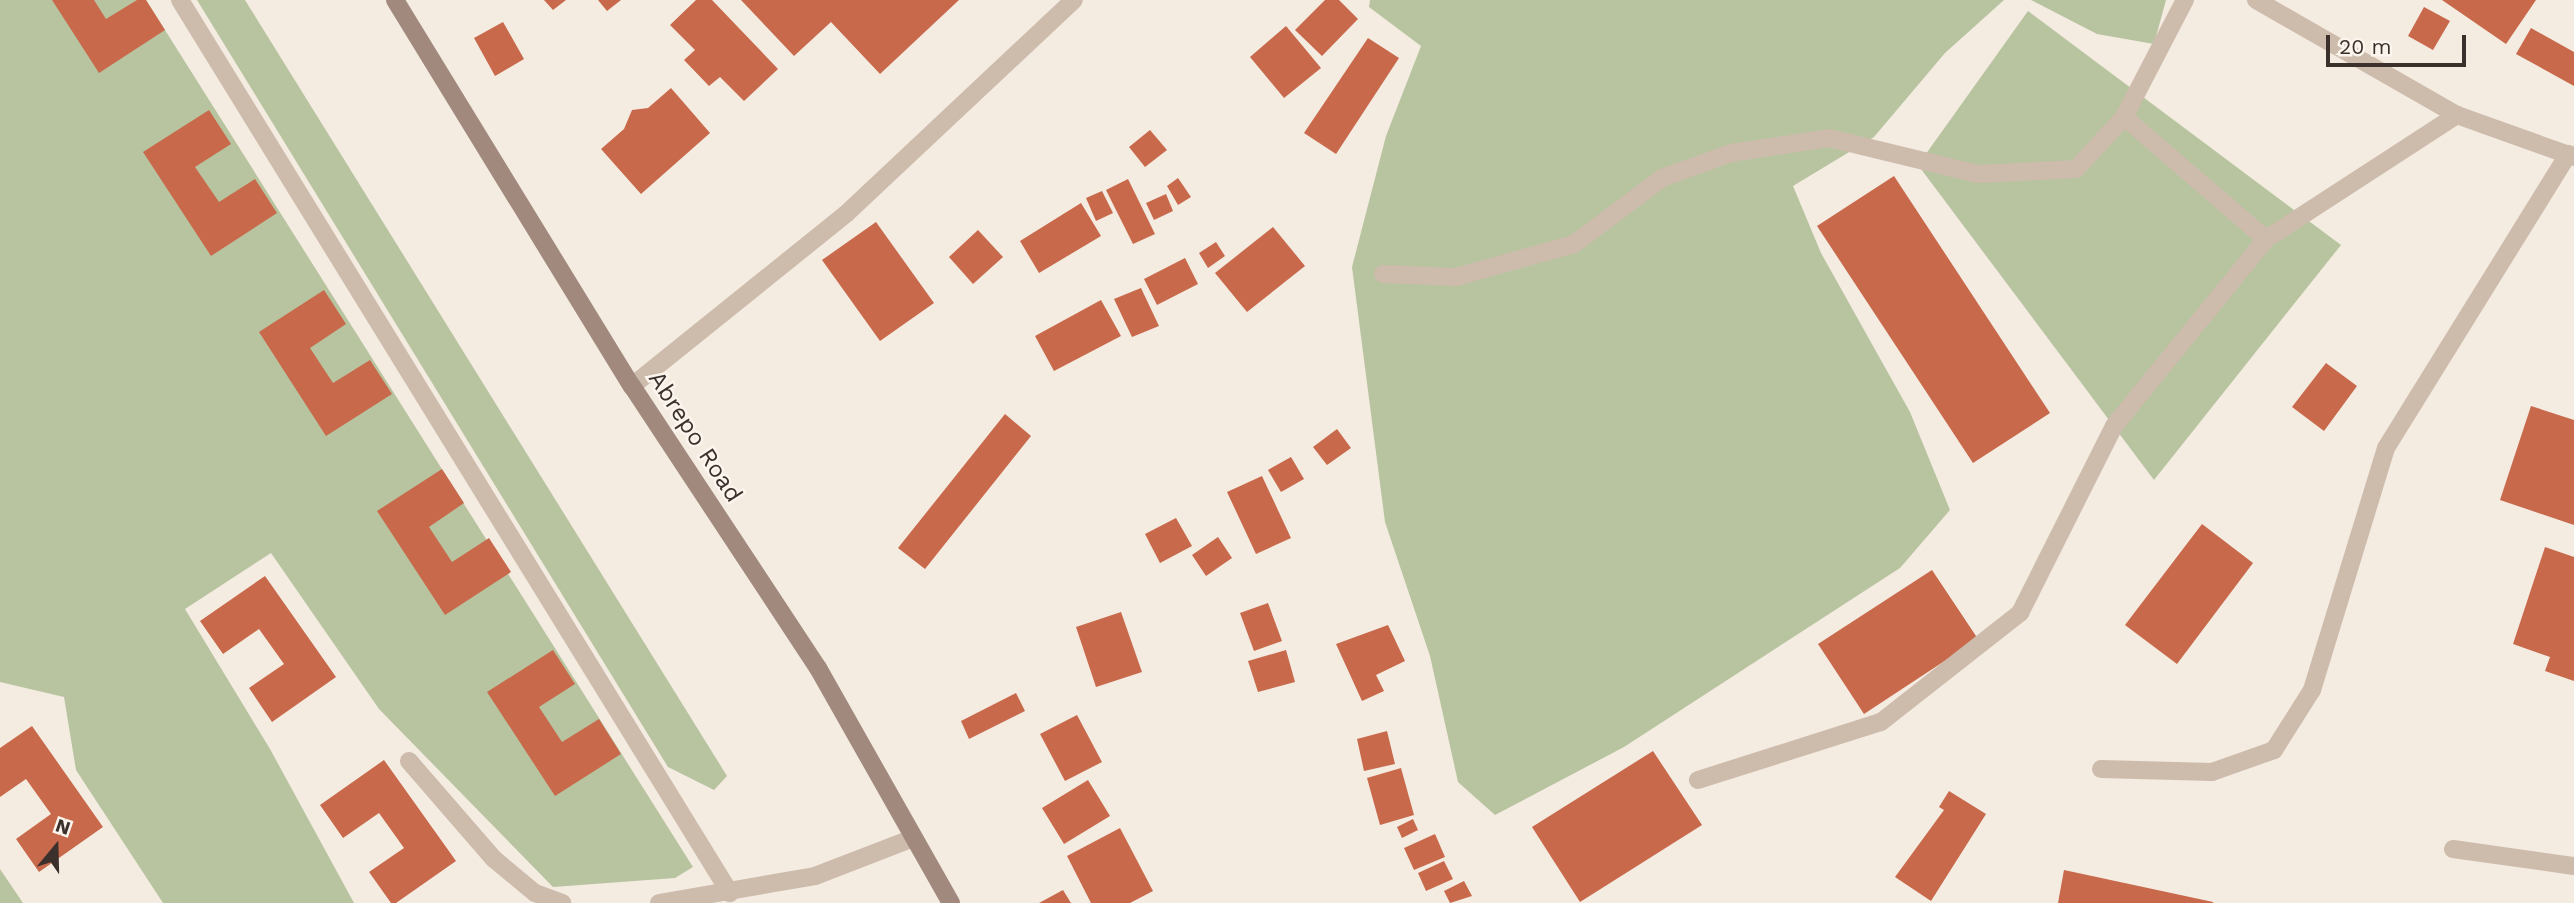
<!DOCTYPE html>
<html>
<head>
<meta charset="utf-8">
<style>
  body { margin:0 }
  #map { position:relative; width:2574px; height:903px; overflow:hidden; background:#f4ebe1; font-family:"Work Sans",sans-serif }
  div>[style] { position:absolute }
  .green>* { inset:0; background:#b8c4a0 }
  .building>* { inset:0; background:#c8694b }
  .service>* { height:18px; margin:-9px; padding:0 9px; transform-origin:9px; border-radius:9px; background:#cdbbac }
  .minor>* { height:18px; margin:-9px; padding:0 9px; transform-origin:9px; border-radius:9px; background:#cdbbac }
  .secondary>* { height:18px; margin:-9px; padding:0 9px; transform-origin:9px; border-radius:9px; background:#a18a7d }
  span { translate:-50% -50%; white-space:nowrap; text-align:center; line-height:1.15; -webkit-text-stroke:5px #fbf5ee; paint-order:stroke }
  .street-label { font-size:24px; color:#3b302b }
  .north { position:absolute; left:21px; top:812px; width:70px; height:70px; -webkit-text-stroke:5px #fbf5ee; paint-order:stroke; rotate:19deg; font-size:19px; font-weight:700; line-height:28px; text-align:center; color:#3b302b }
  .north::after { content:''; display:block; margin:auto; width:24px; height:32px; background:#3b302b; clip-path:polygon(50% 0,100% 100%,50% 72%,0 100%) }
  .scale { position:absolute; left:2326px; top:35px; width:140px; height:32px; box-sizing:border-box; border:4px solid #3b302b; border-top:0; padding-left:9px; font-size:21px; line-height:24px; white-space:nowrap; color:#3b302b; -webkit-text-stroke:5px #fbf5ee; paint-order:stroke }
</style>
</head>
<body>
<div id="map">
  <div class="green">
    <i style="clip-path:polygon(0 0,146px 0,693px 867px,675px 878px,553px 887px,379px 709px,271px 553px,185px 609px,270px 749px,354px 903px,163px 903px,76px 770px,64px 697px,0 682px)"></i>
    <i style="clip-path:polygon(197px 0,245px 0,727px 776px,714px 790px,668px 767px)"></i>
    <i style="clip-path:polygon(1370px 0,2004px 0,1945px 53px,1874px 137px,1793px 186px,1821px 253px,1910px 412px,1950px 510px,1900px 568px,1624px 747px,1495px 815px,1458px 782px,1430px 656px,1385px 522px,1352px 267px,1386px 136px,1421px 46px,1369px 7px)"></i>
    <i style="clip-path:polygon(2031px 0,2166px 0,2154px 44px,2097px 34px)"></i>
    <i style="clip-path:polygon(2028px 11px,2341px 245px,2154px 480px,1918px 165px)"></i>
    <i style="clip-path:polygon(0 869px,23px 903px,0 903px)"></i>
  </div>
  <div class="building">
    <i style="clip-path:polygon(52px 0,94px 0,106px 19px,137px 0,146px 0,165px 30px,99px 73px)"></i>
    <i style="clip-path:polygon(544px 0,566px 0,553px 10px)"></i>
    <i style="clip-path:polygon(598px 0,621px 0,607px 11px)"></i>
    <i style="clip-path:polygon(696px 0,712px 0,778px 69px,744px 101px,720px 77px,709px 86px,684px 60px,695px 50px,670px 25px)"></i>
    <i style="clip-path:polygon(741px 0,959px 0,880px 74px,831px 22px,794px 56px)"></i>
    <i style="clip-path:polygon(1325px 0,1339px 0,1358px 19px,1322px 56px,1295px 30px)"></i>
    <i style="clip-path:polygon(2442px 0,2536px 0,2506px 44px)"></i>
    <i style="clip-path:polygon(2424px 7px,2450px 21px,2433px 50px,2408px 36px)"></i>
    <i style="clip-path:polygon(503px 22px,524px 59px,495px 76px,474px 38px)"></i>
    <i style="clip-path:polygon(1286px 26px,1321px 68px,1284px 98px,1250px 57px)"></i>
    <i style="clip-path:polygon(2531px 28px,2574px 52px,2574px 86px,2516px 54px)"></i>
    <i style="clip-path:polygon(1368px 38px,1399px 58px,1336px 154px,1304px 133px)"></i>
    <i style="clip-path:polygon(671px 88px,710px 133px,641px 194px,601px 149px,624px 129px,632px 110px,648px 108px)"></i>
    <i style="clip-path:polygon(209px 110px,231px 144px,195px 167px,219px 202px,255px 179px,277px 213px,211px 256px,143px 152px)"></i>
    <i style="clip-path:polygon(1150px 130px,1167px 150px,1145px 167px,1129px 147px)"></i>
    <i style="clip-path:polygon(1894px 176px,2050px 413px,1973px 463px,1817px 226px)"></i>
    <i style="clip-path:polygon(1178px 178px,1191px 197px,1178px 205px,1167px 186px)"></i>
    <i style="clip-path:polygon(1128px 179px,1155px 234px,1133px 244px,1106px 190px)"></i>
    <i style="clip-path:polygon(1102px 191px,1113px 213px,1096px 221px,1086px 198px)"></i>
    <i style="clip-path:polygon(1166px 194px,1173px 211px,1154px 220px,1146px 203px)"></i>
    <i style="clip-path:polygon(1081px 203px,1101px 236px,1039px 273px,1020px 241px)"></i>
    <i style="clip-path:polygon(876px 222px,934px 303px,880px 341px,822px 260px)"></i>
    <i style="clip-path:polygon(1273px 227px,1305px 266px,1247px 312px,1215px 273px)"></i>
    <i style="clip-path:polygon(978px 230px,1003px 257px,973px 284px,949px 257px)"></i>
    <i style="clip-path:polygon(1216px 242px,1225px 256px,1208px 268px,1199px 253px)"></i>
    <i style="clip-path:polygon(1185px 258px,1198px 284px,1157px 305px,1144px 279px)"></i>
    <i style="clip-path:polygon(1141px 288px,1159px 326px,1132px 337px,1114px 299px)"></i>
    <i style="clip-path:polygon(324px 290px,346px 324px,310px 348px,333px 383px,370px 360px,392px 394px,326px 436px,259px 332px)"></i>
    <i style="clip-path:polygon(1101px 300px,1121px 336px,1054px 371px,1035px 336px)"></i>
    <i style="clip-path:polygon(2326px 363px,2357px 386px,2324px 431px,2292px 407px)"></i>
    <i style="clip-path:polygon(2531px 406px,2574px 420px,2574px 525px,2500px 500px)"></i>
    <i style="clip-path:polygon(1005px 414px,1031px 436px,925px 569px,898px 548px)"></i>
    <i style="clip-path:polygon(1337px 429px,1351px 448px,1327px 465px,1313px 447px)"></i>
    <i style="clip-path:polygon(1291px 457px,1304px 479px,1281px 492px,1268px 470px)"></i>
    <i style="clip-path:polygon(442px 469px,464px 503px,429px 527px,452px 562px,489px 538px,511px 572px,445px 615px,377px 511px)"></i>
    <i style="clip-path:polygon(1262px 476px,1291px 538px,1256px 554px,1227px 492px)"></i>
    <i style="clip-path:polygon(1176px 518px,1192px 546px,1160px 563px,1145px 534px)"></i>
    <i style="clip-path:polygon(2202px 524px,2253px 563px,2177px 664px,2125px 625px)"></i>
    <i style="clip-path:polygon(1218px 537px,1232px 558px,1206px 576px,1192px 555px)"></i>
    <i style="clip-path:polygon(2545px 547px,2574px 557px,2574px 681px,2545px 671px,2550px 657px,2513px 644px)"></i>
    <i style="clip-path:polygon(1932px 570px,1978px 639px,1864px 714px,1818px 644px)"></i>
    <i style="clip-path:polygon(265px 576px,336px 677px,272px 722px,249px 688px,284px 664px,259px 629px,223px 654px,200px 621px)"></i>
    <i style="clip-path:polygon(1268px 603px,1282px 641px,1254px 651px,1240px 613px)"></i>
    <i style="clip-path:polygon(1121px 612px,1142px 672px,1096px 687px,1076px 627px)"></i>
    <i style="clip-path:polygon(1388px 625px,1405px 661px,1376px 675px,1384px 691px,1362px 701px,1336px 644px)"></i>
    <i style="clip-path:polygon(553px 650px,575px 684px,539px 707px,562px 742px,599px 719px,621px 754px,555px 796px,487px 692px)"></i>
    <i style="clip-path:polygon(1286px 650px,1295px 682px,1258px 692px,1248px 661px)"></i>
    <i style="clip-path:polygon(1016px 693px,1025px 711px,969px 739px,961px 721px)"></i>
    <i style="clip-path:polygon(1077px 715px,1102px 762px,1065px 781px,1040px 734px)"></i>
    <i style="clip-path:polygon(32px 726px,103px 827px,39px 872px,16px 839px,51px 814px,26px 779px,0 797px,0 748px)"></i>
    <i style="clip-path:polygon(1387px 731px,1395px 764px,1364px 771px,1357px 739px)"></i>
    <i style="clip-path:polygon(1653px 751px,1702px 825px,1580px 902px,1532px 827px)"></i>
    <i style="clip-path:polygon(384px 760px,456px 861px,396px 903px,391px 903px,369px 872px,404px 848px,379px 813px,343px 838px,320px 805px)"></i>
    <i style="clip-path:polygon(1401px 768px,1414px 815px,1380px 825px,1367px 778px)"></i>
    <i style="clip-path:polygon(1088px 780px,1110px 816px,1064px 844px,1042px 808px)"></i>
    <i style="clip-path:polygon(1949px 791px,1986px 814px,1931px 901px,1895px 877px,1944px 810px,1939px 807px)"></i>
    <i style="clip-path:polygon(1413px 819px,1418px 830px,1402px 838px,1397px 827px)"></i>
    <i style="clip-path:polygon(1120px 828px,1153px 891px,1130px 903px,1091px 903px,1067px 856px)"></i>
    <i style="clip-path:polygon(1435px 834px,1445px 857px,1414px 870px,1404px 848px)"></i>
    <i style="clip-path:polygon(1444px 861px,1453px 879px,1426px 891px,1418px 873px)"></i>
    <i style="clip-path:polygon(2064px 870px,2213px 902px,2213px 903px,2058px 903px)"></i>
    <i style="clip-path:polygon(1464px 881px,1472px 896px,1450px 903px,1444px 891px)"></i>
    <i style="clip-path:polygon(1063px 890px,1071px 903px,1039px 903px)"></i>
  </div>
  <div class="service">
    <i style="left:2124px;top:117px;width:187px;rotate:40.7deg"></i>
    <i style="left:1383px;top:274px;width:73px;rotate:2.4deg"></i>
    <i style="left:1456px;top:277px;width:123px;rotate:-15.6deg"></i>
    <i style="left:1574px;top:244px;width:110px;rotate:-36.9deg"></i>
    <i style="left:1662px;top:178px;width:73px;rotate:-19.9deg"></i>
    <i style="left:1731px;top:153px;width:99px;rotate:-8.7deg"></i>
    <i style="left:1829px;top:138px;width:153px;rotate:13.6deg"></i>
    <i style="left:1978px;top:174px;width:98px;rotate:-2.9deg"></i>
    <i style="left:2076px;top:169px;width:71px;rotate:-47.3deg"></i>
    <i style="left:2124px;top:117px;width:132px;rotate:-62.5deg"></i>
    <i style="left:2101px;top:769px;width:111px;rotate:1.5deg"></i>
    <i style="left:2212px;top:772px;width:66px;rotate:-19.5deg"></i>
    <i style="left:2274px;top:750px;width:71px;rotate:-57.7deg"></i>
    <i style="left:2312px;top:690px;width:253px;rotate:-73deg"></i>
    <i style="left:2386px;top:448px;width:346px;rotate:-58.2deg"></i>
    <i style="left:1698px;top:780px;width:192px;rotate:-17.6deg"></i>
    <i style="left:1881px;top:722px;width:177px;rotate:-38.1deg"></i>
    <i style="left:2020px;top:613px;width:209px;rotate:-63.3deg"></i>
    <i style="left:2114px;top:426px;width:241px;rotate:-50.9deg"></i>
    <i style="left:2266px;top:239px;width:228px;rotate:-33deg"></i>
  </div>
  <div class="minor">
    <i style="left:180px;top:0;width:1049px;rotate:58.37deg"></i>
    <i style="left:2256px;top:0;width:232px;rotate:29.8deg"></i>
    <i style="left:2457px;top:115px;width:124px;rotate:19.7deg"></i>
    <i style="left:632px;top:386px;width:276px;rotate:-38.8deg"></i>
    <i style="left:847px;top:213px;width:311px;rotate:-43.2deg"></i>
    <i style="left:409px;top:761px;width:130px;rotate:49.1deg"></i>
    <i style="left:494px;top:859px;width:53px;rotate:39.7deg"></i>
    <i style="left:535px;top:893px;width:29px;rotate:20deg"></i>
    <i style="left:2453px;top:849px;width:122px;rotate:8deg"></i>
    <i style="left:659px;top:903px;width:158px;rotate:-9.8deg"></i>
    <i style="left:815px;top:876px;width:103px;rotate:-21.1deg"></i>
  </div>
  <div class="secondary">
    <i style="left:395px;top:0;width:453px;rotate:58.5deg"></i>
    <i style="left:632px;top:386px;width:338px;rotate:56.6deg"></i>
    <i style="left:818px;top:668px;width:270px;rotate:60.5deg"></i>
  </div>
  <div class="street-label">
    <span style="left:695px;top:437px;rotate:57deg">Abrepo Road</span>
  </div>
  <div class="north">N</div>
  <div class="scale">20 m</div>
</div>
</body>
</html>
